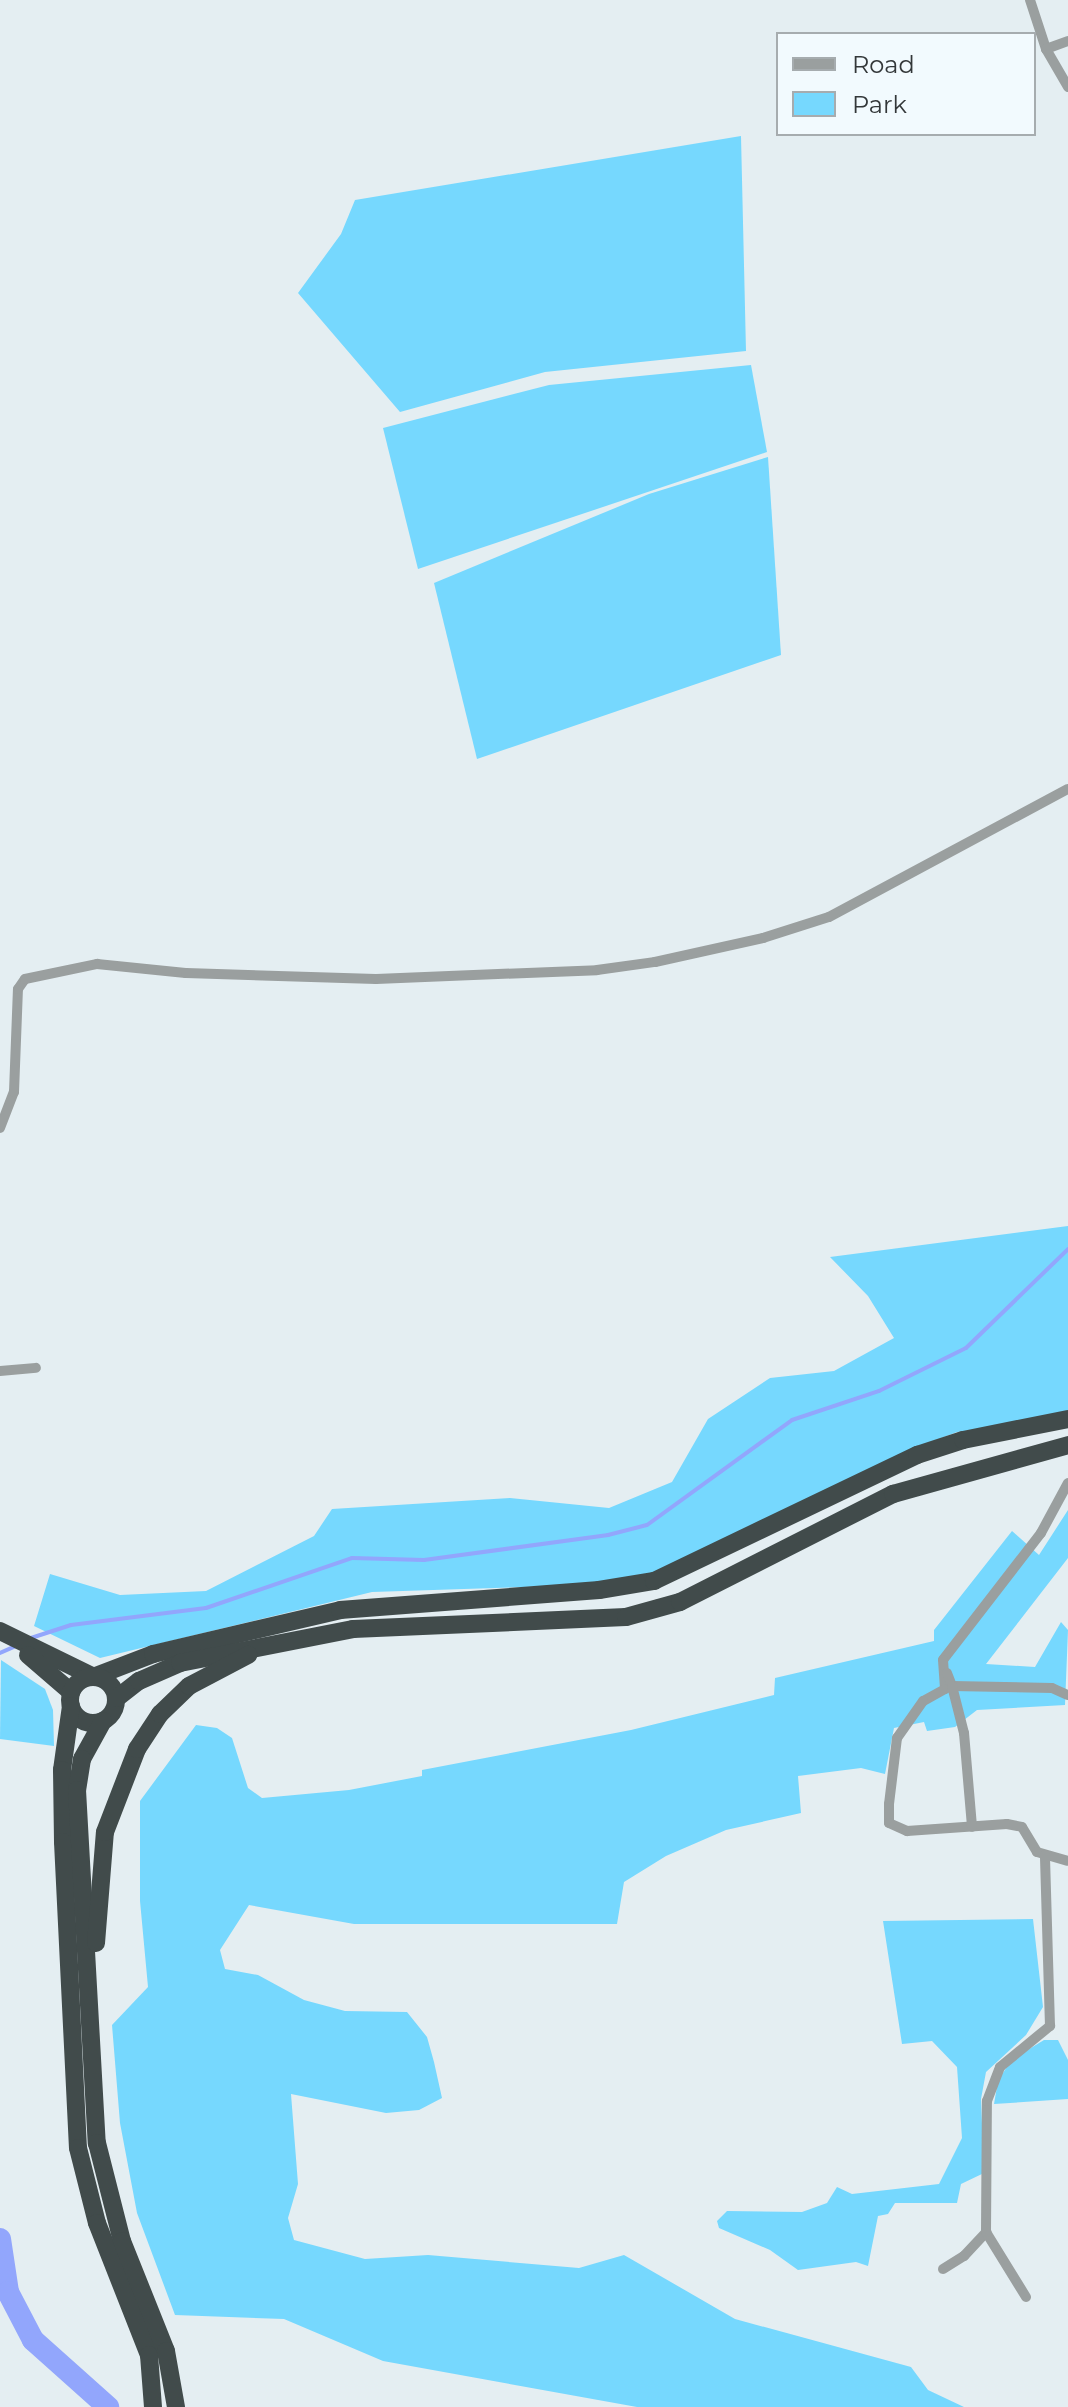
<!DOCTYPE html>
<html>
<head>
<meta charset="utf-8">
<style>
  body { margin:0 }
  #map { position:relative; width:1068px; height:2407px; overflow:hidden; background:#e4eef2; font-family:Montserrat,sans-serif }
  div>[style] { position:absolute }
  .green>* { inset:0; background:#76d8fe }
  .stream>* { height:4px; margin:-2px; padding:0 2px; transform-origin:2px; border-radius:2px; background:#92a6fc }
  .river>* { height:22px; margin:-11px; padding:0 11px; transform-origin:11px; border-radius:11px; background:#92a6fc }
  .street>* { height:10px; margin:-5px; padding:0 5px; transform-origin:5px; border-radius:5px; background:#9a9f9f }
  .highway>* { height:18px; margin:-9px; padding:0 9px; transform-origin:9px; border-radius:9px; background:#414b4b }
  .highway>.ring { margin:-9px; padding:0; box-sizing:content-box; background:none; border:18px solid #414b4b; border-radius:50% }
  span { translate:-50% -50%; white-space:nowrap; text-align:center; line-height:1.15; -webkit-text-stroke:6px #f2fafe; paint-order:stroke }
  .legend { position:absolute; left:776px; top:32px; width:260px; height:104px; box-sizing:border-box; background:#f2fafe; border:2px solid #a6acaf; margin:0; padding:10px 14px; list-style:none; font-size:24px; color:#333739 }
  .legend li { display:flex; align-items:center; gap:16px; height:40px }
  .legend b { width:40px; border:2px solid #a6acaf }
</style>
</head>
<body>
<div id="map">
  <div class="green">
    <i style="clip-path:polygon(741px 136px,746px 351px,545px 372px,400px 412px,298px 293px,341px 234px,355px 200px)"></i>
    <i style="clip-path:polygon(751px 365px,767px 452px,418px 569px,383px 428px,549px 385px)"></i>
    <i style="clip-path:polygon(768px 457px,781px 655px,477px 759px,434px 583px,649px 494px)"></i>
    <i style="clip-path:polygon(1068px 1226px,1068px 1419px,957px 1432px,907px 1451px,655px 1576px,557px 1586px,372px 1592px,100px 1658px,34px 1626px,50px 1574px,120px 1595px,206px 1591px,314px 1536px,332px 1509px,510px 1498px,609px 1508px,672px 1482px,708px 1419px,770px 1378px,834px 1371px,894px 1338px,868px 1296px,830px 1257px)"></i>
    <i style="clip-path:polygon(1068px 1510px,1068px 1558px,986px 1664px,1035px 1667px,1061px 1622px,1068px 1630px,1065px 1705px,977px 1710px,955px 1727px,927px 1731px,924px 1722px,894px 1728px,885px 1774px,861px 1768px,798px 1776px,801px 1813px,726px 1830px,666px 1856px,624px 1882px,617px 1924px,354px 1924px,249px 1905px,220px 1950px,225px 1969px,258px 1975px,304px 2000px,345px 2011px,407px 2012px,427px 2037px,434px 2062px,442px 2098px,419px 2110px,386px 2113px,291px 2094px,298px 2184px,288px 2218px,294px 2240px,365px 2259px,428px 2255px,579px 2268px,624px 2255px,735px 2319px,911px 2367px,928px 2390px,964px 2407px,637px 2407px,383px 2361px,284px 2319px,175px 2315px,137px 2213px,120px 2123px,112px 2025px,148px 1987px,140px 1901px,140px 1801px,196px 1725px,217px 1728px,232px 1738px,248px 1788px,262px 1798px,349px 1790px,422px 1776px,422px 1770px,631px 1730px,774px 1695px,775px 1678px,934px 1641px,934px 1630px,1012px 1531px,1039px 1555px)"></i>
    <i style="clip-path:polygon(1px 1660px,45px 1689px,53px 1710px,54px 1746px,0 1739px)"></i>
    <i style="clip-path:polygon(1033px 1919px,1043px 2007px,1026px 2035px,986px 2072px,981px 2099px,984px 2173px,961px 2184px,957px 2203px,895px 2203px,888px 2214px,878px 2216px,868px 2266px,856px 2262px,798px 2270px,770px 2250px,719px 2228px,717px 2221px,727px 2211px,802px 2212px,827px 2203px,837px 2187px,852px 2194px,939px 2184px,962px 2138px,957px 2067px,932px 2041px,902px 2044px,883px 1921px)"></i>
    <i style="clip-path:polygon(1044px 2040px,1058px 2040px,1068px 2060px,1068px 2099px,994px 2104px,998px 2081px,1011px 2060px)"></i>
  </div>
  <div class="stream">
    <i style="left:31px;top:1638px;width:42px;rotate:-18deg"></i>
    <i style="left:71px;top:1625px;width:136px;rotate:-7.2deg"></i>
    <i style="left:206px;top:1608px;width:154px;rotate:-18.9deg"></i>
    <i style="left:352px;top:1558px;width:72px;rotate:1.6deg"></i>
    <i style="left:424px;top:1560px;width:186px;rotate:-7.7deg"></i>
    <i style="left:608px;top:1535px;width:40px;rotate:-14.4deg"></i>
    <i style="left:647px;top:1525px;width:179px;rotate:-35.9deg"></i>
    <i style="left:792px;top:1420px;width:92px;rotate:-18.4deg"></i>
    <i style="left:879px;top:1391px;width:97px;rotate:-26.3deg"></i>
    <i style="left:966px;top:1348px;width:142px;rotate:-44.1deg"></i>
    <i style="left:0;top:1653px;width:17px;rotate:-24deg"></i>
  </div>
  <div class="river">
    <i style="left:0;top:2239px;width:54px;rotate:81.4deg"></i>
    <i style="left:8px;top:2292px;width:54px;rotate:62.5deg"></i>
    <i style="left:33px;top:2340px;width:101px;rotate:41.8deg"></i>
  </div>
  <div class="street">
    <i style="left:1030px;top:0;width:52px;rotate:71.9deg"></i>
    <i style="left:1046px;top:49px;width:44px;rotate:59.9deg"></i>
    <i style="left:1046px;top:49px;width:23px;rotate:-20deg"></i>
    <i style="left:0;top:1128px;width:39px;rotate:-69deg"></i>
    <i style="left:14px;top:1092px;width:103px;rotate:-87.8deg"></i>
    <i style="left:18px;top:989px;width:12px;rotate:-55deg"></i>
    <i style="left:25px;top:979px;width:74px;rotate:-11.8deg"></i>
    <i style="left:97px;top:964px;width:89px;rotate:5.8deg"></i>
    <i style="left:186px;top:973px;width:190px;rotate:1.8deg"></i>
    <i style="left:376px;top:979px;width:221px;rotate:-2.3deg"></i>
    <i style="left:597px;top:970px;width:59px;rotate:-7.9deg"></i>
    <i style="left:655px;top:962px;width:111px;rotate:-12.5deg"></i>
    <i style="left:763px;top:938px;width:69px;rotate:-17.7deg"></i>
    <i style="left:829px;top:917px;width:271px;rotate:-28.2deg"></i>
    <i style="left:0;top:1371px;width:36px;rotate:-5deg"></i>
    <i style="left:1068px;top:1483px;width:57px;rotate:118.4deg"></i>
    <i style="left:1041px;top:1533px;width:160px;rotate:127.7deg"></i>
    <i style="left:943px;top:1660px;width:29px;rotate:86deg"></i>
    <i style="left:945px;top:1689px;width:25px;rotate:151deg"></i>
    <i style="left:923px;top:1701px;width:45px;rotate:125.1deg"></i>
    <i style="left:897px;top:1738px;width:66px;rotate:96.9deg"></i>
    <i style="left:889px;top:1804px;width:19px;rotate:90deg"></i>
    <i style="left:889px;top:1823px;width:20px;rotate:24deg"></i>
    <i style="left:907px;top:1831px;width:100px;rotate:-4deg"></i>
    <i style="left:1007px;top:1824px;width:15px;rotate:11deg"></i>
    <i style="left:1022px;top:1827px;width:29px;rotate:59deg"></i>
    <i style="left:1037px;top:1852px;width:32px;rotate:16deg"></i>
    <i style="left:947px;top:1673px;width:14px;rotate:69deg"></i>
    <i style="left:952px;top:1686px;width:100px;rotate:1.1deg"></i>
    <i style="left:1052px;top:1688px;width:17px;rotate:24deg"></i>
    <i style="left:952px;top:1686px;width:49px;rotate:75.7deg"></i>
    <i style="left:964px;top:1733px;width:94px;rotate:85.1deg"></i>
    <i style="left:943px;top:2269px;width:25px;rotate:-32deg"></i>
    <i style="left:964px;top:2256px;width:33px;rotate:-47deg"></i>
    <i style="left:1026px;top:2297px;width:76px;rotate:-121.6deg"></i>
    <i style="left:986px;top:2232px;width:131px;rotate:-89.6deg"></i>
    <i style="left:987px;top:2101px;width:36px;rotate:-69deg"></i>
    <i style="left:1000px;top:2067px;width:65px;rotate:-39.4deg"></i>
    <i style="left:1050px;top:2026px;width:171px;rotate:-91.7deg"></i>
  </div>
  <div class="highway">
    <i style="left:0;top:1631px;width:102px;rotate:26.1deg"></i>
    <i style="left:28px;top:1655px;width:57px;rotate:40.7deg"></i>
    <i style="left:96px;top:1676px;width:61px;rotate:-21.1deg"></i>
    <i style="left:153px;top:1654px;width:192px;rotate:-13.2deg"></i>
    <i style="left:340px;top:1610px;width:260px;rotate:-4.4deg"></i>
    <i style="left:599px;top:1590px;width:56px;rotate:-9.3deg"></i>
    <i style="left:654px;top:1581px;width:292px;rotate:-25.6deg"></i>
    <i style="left:917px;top:1455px;width:48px;rotate:-18.1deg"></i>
    <i style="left:963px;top:1440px;width:107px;rotate:-11.3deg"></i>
    <i class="ring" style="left:70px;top:1677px;width:28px;height:28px"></i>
    <i style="left:117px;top:1698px;width:28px;rotate:-38deg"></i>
    <i style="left:139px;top:1681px;width:45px;rotate:-23.7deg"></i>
    <i style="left:180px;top:1663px;width:176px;rotate:-11.1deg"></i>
    <i style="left:353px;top:1629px;width:273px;rotate:-2.5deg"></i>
    <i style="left:626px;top:1617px;width:56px;rotate:-15.5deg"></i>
    <i style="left:680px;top:1602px;width:239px;rotate:-26.9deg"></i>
    <i style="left:893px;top:1494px;width:182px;rotate:-15.6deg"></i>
    <i style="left:71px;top:1706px;width:65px;rotate:98deg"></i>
    <i style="left:62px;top:1770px;width:72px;rotate:89.2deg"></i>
    <i style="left:63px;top:1842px;width:306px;rotate:87.2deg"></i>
    <i style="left:78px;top:2148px;width:77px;rotate:75.8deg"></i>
    <i style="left:97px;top:2223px;width:142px;rotate:68.5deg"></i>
    <i style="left:149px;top:2355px;width:52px;rotate:85.6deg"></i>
    <i style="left:103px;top:1721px;width:43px;rotate:118.9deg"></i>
    <i style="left:82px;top:1759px;width:31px;rotate:99deg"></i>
    <i style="left:77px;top:1790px;width:354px;rotate:86.8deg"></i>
    <i style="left:97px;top:2143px;width:101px;rotate:75.7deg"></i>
    <i style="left:122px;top:2241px;width:118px;rotate:68.2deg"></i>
    <i style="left:166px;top:2351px;width:57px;rotate:79.9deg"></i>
    <i style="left:96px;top:1943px;width:111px;rotate:-85.4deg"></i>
    <i style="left:105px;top:1832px;width:89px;rotate:-68.9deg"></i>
    <i style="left:137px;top:1749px;width:42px;rotate:-56.7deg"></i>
    <i style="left:160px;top:1714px;width:40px;rotate:-44deg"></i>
    <i style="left:189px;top:1686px;width:67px;rotate:-27.7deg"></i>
  </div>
  <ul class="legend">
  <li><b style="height:10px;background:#9a9f9f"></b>Road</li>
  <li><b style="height:22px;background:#76d8fe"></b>Park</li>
  </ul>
</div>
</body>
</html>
